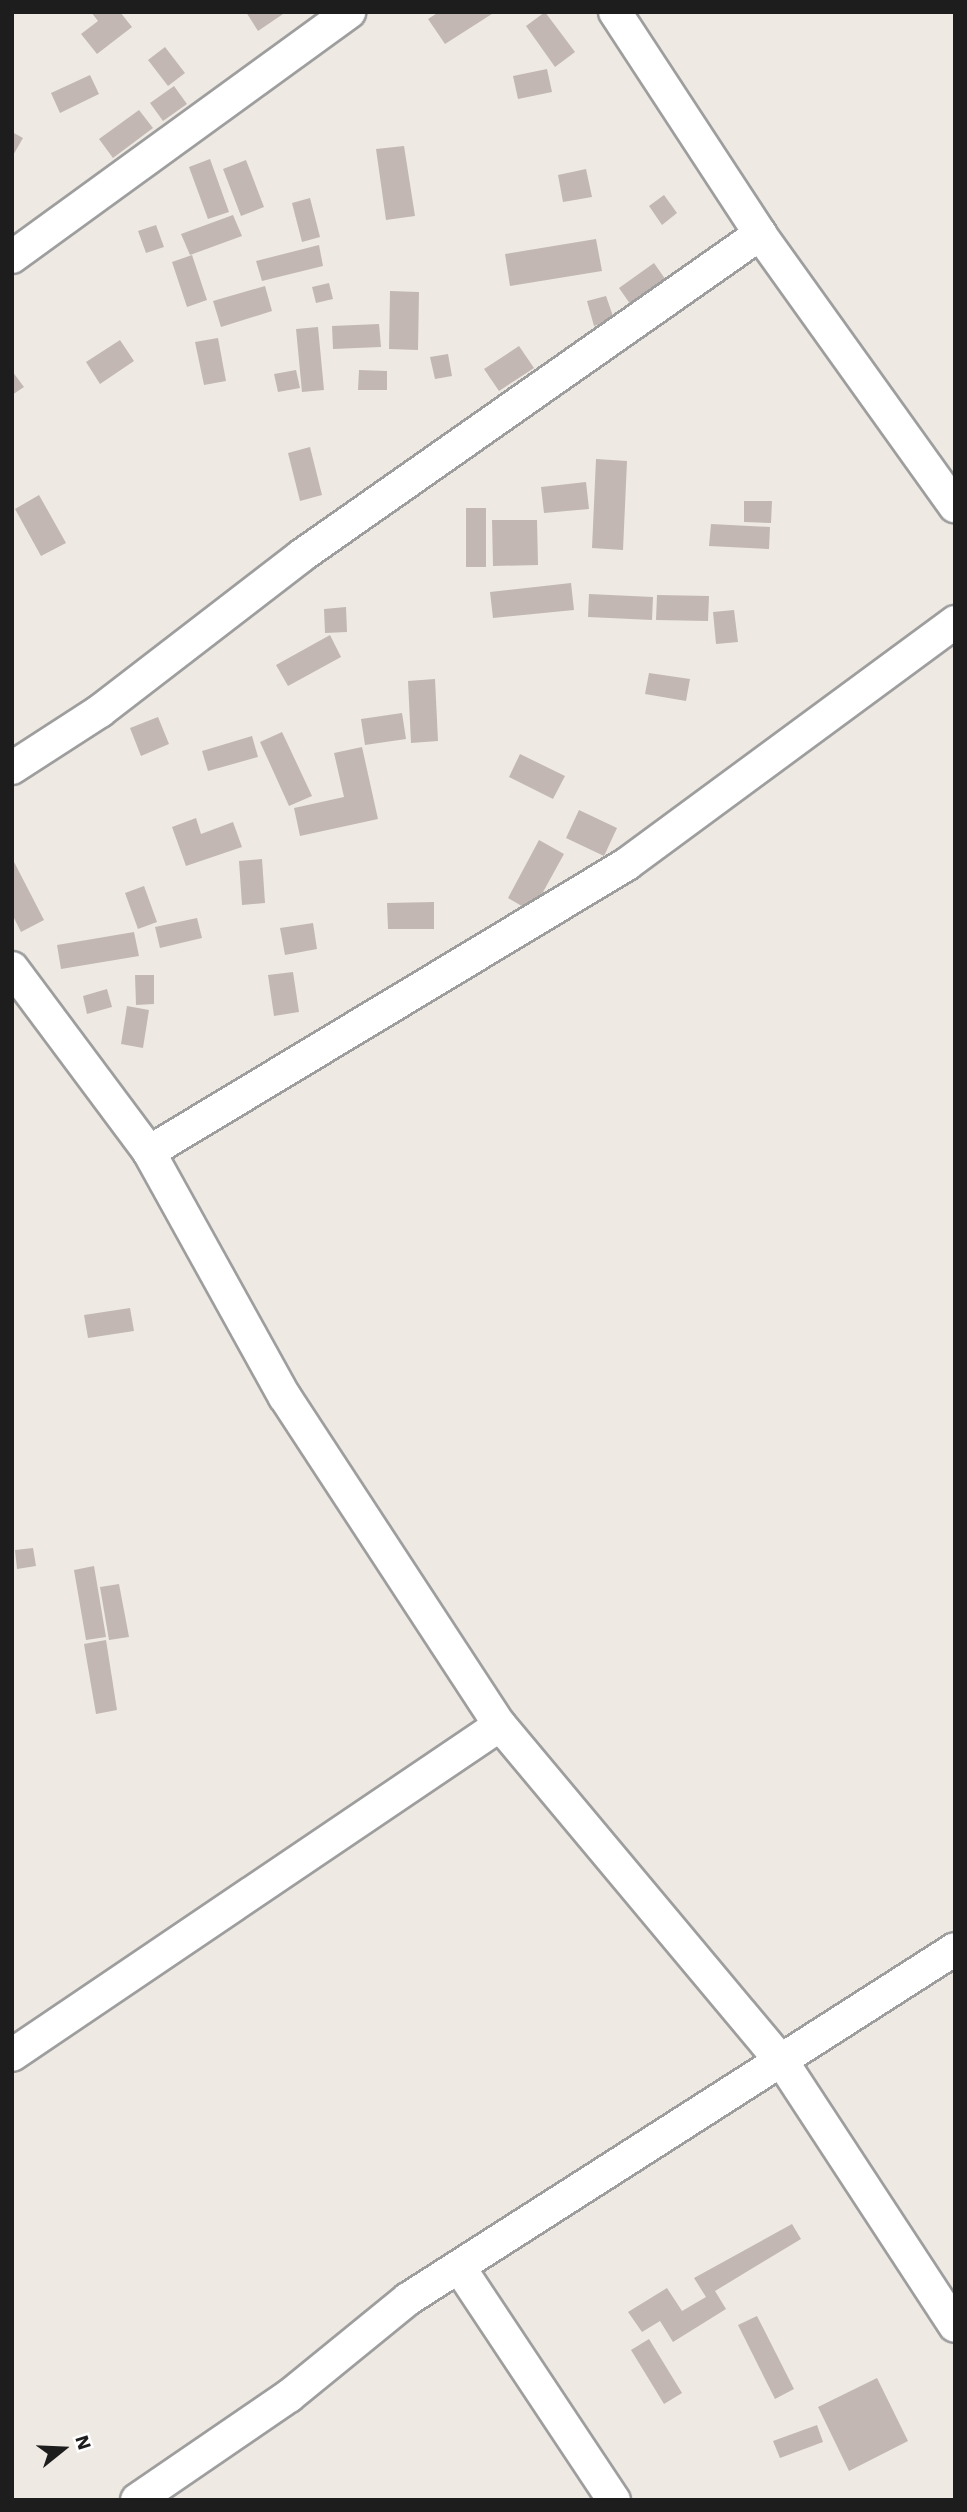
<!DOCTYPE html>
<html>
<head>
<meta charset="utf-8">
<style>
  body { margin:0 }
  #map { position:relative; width:967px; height:2512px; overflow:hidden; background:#eee9e3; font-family:"Work Sans",sans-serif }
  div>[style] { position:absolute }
  .building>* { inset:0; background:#c2b7b3 }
  .roads { filter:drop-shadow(2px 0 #9e9e9e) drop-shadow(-2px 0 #9e9e9e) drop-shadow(0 2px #9e9e9e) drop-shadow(0 -2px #9e9e9e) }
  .minor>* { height:32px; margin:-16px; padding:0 16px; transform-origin:16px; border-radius:16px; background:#fff }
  span { translate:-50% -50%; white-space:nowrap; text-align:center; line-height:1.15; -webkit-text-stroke:5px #fff; paint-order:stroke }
  .frame { position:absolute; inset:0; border:14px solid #1d1d1d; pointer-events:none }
  .north { position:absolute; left:28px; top:2414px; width:70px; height:70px; -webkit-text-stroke:5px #fff; paint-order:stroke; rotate:72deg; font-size:19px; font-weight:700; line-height:28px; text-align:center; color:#1d1d1d }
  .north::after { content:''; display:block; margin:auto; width:24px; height:32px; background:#1d1d1d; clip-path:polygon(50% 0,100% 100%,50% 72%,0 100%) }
</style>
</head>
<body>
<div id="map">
  <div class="building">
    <i style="clip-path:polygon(91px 12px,120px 12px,132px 27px,97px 54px,81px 34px,98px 21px)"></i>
    <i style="clip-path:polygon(246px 12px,286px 12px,258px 31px)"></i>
    <i style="clip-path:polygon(439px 12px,495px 12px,445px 44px,428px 19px)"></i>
    <i style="clip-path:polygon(545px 12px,575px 52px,555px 67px,526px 26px)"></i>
    <i style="clip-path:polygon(165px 47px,185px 73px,168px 86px,148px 60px)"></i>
    <i style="clip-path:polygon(547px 69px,552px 92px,518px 99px,513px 76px)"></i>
    <i style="clip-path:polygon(90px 75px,99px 94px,60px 113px,51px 93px)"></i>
    <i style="clip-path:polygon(174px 86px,187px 104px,163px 121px,150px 103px)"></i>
    <i style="clip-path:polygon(139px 110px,153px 128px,113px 158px,99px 139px)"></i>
    <i style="clip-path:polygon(12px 132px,23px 138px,12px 157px)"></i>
    <i style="clip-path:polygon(404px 146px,415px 216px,386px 220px,376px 149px)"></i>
    <i style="clip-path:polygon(210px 159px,229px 212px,208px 219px,189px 167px)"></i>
    <i style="clip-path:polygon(246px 160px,264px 207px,241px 216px,223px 169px)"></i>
    <i style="clip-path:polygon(586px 169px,592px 197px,563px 202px,558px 175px)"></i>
    <i style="clip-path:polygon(664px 195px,677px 213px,662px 225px,649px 206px)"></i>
    <i style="clip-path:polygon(310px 198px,320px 237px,302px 242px,292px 203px)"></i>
    <i style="clip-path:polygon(233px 215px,242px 236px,190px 255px,181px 234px)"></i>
    <i style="clip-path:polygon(156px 225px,164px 247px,146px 253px,138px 231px)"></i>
    <i style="clip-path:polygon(596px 239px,602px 271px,510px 286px,505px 254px)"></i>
    <i style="clip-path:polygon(319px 245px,323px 266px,262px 281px,256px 261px)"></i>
    <i style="clip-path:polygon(192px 255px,207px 300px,187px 307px,172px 262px)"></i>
    <i style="clip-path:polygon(654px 263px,668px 283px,633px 308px,619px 288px)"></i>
    <i style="clip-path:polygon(329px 283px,333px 299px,316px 303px,312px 287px)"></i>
    <i style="clip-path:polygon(265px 286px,272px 311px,221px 327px,213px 301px)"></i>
    <i style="clip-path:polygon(390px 291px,419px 292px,418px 350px,389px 349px)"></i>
    <i style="clip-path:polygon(606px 296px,614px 319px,594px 326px,587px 301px)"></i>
    <i style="clip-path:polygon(379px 324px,381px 347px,333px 349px,332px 326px)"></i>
    <i style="clip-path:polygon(318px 327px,324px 390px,302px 392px,296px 329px)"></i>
    <i style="clip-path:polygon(218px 338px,226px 381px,204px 385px,195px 342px)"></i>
    <i style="clip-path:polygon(120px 340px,134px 361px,100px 384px,86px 362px)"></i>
    <i style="clip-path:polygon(519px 346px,534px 368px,499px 391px,484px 369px)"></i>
    <i style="clip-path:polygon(448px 354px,452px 376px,435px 379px,430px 357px)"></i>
    <i style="clip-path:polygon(296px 370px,300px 388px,278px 392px,274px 374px)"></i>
    <i style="clip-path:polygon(359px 370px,387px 371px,387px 390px,358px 390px)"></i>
    <i style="clip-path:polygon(12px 371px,24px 387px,12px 395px)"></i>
    <i style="clip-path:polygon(310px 447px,322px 495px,300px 501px,288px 453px)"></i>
    <i style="clip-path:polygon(596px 459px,627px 461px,623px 550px,592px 548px)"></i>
    <i style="clip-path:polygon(586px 482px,589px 509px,544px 513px,541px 487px)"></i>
    <i style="clip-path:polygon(39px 495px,66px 543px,41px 556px,15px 509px)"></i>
    <i style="clip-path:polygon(744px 501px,772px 501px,771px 523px,744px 522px)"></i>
    <i style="clip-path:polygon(466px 508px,486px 508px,486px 567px,466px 567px)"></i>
    <i style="clip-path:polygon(492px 520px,537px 520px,538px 565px,493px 566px)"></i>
    <i style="clip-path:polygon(711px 524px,770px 527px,769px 549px,709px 546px)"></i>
    <i style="clip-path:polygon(571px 583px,574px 610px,493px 618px,490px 592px)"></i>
    <i style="clip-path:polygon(589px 594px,653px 597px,652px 620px,588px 617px)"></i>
    <i style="clip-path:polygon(657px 595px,709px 596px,708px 621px,656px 620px)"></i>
    <i style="clip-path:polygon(346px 607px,347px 632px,325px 633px,324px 609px)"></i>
    <i style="clip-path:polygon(734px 610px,738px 642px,716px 644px,713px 612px)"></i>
    <i style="clip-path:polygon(330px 635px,341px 657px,288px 686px,276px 665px)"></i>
    <i style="clip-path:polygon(649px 673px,690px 679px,686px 701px,645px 694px)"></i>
    <i style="clip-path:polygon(435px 679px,438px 741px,411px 743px,408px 681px)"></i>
    <i style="clip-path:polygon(402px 713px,406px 739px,365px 745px,361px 719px)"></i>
    <i style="clip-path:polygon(158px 717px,169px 744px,141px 756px,130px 728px)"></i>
    <i style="clip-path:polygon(282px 732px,312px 796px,289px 806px,260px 742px)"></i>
    <i style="clip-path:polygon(252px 736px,258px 757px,208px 771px,202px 751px)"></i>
    <i style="clip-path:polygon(362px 747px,378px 819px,300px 836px,294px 808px,344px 797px,334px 753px)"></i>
    <i style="clip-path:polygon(520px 754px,565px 776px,553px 799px,509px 777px)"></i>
    <i style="clip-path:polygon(579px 810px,617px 828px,604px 856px,566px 838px)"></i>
    <i style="clip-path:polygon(196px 818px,201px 834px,233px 822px,242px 847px,186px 866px,172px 827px)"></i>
    <i style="clip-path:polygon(539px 840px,564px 854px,532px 912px,508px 898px)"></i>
    <i style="clip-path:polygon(12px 858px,44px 920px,21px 932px,12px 914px)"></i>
    <i style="clip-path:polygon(262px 859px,265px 903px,242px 905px,239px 861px)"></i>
    <i style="clip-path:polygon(144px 886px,157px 922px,138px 929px,125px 893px)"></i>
    <i style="clip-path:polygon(434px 902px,434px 929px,388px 929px,387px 903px)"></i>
    <i style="clip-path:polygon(197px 918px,202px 938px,160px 948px,155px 927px)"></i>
    <i style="clip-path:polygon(313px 923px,317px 949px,285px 955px,280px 928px)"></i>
    <i style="clip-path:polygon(134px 932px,139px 956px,61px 969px,57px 945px)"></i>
    <i style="clip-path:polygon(293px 972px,299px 1012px,274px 1016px,268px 975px)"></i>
    <i style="clip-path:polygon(135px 975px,154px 975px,154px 1004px,136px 1005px)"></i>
    <i style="clip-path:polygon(107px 989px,112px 1007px,87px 1014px,83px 996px)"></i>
    <i style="clip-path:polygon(127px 1006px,149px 1010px,143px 1048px,121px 1044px)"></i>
    <i style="clip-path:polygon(130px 1308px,134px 1331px,88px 1338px,84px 1315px)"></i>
    <i style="clip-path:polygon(33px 1548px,36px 1566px,17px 1569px,15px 1550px)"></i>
    <i style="clip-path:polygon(94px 1566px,106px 1637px,86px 1640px,74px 1570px)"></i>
    <i style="clip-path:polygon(119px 1584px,129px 1637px,109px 1640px,100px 1587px)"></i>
    <i style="clip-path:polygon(106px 1640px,117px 1710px,96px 1714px,84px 1644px)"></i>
    <i style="clip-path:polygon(792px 2224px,801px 2239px,715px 2291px,726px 2309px,673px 2342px,660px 2321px,642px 2332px,628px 2312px,667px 2288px,682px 2311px,706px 2297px,694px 2278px)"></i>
    <i style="clip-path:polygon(757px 2316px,794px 2389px,775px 2399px,738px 2325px)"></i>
    <i style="clip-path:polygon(649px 2339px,682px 2393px,664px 2404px,631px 2350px)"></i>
    <i style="clip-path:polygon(877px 2378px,908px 2441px,849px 2471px,818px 2407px)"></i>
    <i style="clip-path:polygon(817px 2425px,823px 2442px,780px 2458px,773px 2441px)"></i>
  </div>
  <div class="roads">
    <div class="minor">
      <i style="left:615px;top:12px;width:265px;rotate:56.8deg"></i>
      <i style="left:760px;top:234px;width:335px;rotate:54.4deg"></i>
      <i style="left:12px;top:257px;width:417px;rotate:-36deg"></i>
      <i style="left:12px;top:768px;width:105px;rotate:-32.9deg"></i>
      <i style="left:100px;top:711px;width:254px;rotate:-37.6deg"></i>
      <i style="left:301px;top:556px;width:561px;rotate:-35.05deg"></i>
      <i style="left:12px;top:968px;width:229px;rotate:53.3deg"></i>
      <i style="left:149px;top:1152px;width:280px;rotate:61deg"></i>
      <i style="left:285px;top:1397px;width:392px;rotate:56.8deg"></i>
      <i style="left:500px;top:1725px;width:441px;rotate:50.1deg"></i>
      <i style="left:783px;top:2063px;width:314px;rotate:56.8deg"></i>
      <i style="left:149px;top:1152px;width:558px;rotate:-31.07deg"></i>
      <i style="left:627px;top:864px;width:408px;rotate:-36.4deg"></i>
      <i style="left:12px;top:2055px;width:589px;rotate:-34.07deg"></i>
      <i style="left:459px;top:2267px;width:280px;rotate:56.4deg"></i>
      <i style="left:137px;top:2500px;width:184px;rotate:-34.4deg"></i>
      <i style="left:289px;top:2396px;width:154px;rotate:-39.2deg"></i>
      <i style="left:408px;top:2299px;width:649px;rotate:-32.61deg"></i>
    </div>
  </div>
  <div class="frame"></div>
  <div class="north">N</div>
</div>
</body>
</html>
